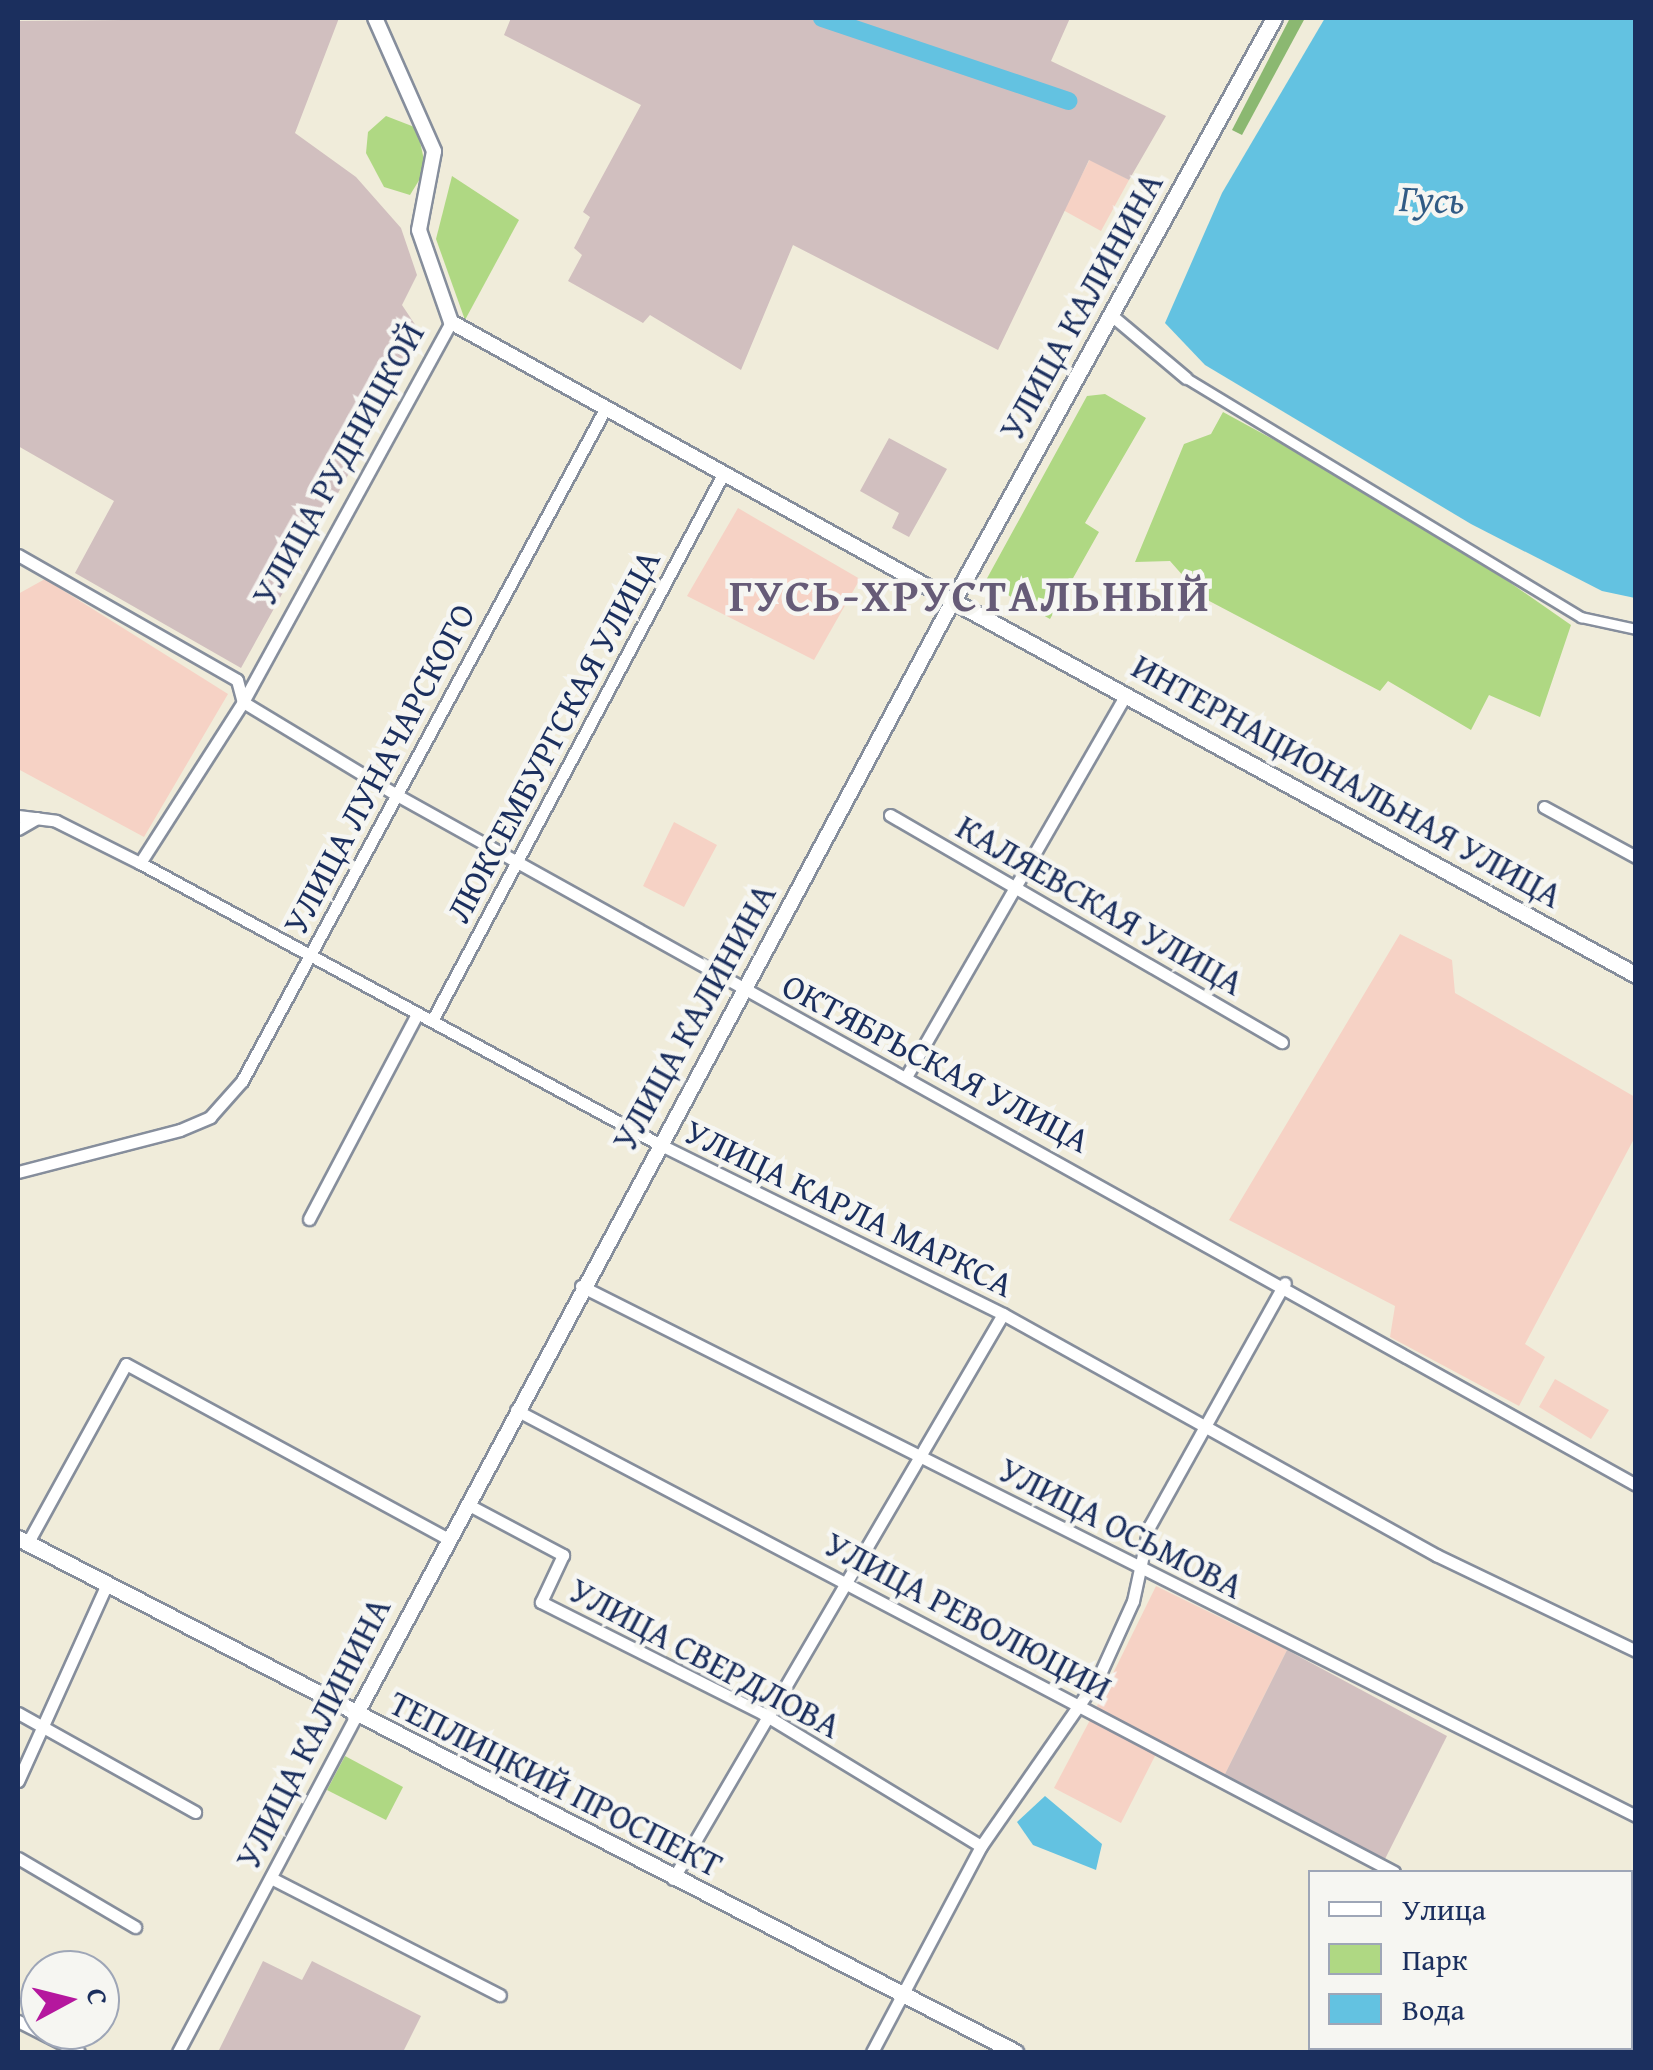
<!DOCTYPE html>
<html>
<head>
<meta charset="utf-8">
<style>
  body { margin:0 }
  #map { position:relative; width:1653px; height:2070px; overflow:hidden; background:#f0ecda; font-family:"Gentium Book Plus",serif }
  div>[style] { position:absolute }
  .built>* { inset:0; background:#f6d2c5 }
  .industrial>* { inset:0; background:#d1bfbf }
  .green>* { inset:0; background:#afd883 }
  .forest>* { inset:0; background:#8bb871 }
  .water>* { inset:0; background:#63c2e1 }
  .river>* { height:18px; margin:-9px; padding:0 9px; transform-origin:9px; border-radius:9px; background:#63c2e1 }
  .roads { filter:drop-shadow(2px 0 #868e9c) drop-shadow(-2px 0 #868e9c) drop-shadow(0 2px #868e9c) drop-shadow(0 -2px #868e9c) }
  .pedestrian>* { height:9px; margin:-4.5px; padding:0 4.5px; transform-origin:4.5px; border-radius:4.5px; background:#fff }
  .minor>* { height:11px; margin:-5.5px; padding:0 5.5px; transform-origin:5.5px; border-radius:5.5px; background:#fff }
  .tertiary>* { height:14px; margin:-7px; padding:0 7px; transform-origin:7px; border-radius:7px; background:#fff }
  .secondary>* { height:15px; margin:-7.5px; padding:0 7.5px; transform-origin:7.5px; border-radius:7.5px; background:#fff }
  span { translate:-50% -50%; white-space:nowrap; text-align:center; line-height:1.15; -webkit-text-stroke:9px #f6f6f2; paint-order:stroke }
  .street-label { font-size:35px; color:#1b2f5e }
  .water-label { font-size:38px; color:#315b85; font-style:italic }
  .district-label { font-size:45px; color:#665b77; font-weight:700; letter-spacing:2.5px }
  .frame { position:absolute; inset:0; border:20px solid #1b2f5e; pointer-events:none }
  .legend { position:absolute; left:1308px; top:1870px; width:325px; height:180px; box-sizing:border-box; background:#f6f6f2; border:2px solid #9ea6b7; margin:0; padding:12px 18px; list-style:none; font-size:30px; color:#1b2f5e }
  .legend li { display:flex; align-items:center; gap:20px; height:50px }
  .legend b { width:50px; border:2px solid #9ea6b7 }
  .north { position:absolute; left:20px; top:1950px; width:100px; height:100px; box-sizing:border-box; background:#f6f6f2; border:2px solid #9ea6b7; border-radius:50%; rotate:83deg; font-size:28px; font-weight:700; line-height:40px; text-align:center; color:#1b2f5e }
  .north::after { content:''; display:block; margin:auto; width:35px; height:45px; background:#b5179e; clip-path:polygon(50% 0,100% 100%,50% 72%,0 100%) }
</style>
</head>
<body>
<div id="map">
  <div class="built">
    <i style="clip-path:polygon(1090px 159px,1129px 180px,1101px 231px,1063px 210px)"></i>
    <i style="clip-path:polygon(738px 508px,860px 579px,814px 660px,687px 596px)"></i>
    <i style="clip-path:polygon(45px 579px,228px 694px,144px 837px,18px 769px,18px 594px)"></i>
    <i style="clip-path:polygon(674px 822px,717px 845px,684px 907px,643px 886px)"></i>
    <i style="clip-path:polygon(1400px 934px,1452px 960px,1455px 993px,1635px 1097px,1635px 1137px,1525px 1344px,1545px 1357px,1519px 1406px,1390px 1337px,1395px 1306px,1229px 1220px)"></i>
    <i style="clip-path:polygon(1555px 1379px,1609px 1410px,1591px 1439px,1539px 1407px)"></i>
    <i style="clip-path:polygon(1156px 1586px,1287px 1650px,1224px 1776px,1096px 1708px)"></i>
    <i style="clip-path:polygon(1090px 1720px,1156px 1754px,1121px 1823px,1054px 1788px)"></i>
  </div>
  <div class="industrial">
    <i style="clip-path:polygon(339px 18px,295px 133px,356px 177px,401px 228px,417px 275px,402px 305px,424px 338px,241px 668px,75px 573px,114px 501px,18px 446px,18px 21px)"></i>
    <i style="clip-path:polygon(511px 18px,1070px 18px,1051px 61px,1166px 116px,1129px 180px,1089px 160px,998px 350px,793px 245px,741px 370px,650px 315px,643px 323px,568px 281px,582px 255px,574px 248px,590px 217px,583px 212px,641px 105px,504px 35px)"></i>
    <i style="clip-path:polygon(889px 438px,947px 469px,909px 537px,892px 528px,899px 513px,860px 491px)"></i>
    <i style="clip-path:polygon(1287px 1650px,1447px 1736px,1385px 1859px,1224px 1776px)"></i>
    <i style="clip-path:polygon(263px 1961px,302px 1980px,312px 1961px,421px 2016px,403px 2052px,218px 2052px)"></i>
  </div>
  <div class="green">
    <i style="clip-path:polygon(386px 116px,417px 128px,426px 169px,410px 195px,384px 187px,366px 153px,368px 132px)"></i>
    <i style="clip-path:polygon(452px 176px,519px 220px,465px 320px,436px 239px)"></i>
    <i style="clip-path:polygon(1105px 394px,1146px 418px,1085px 523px,1099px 532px,1050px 619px,985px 582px,1087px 396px)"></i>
    <i style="clip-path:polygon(1223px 412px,1414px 516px,1571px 625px,1540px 717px,1489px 695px,1471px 730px,1388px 681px,1380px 691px,1175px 583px,1185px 578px,1170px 561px,1135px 562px,1184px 444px,1211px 434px)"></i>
    <i style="clip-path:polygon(345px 1756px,403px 1787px,386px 1820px,327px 1790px)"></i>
  </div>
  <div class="forest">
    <i style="clip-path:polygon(1290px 18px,1305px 18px,1242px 135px,1232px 130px)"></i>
  </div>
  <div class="water">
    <i style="clip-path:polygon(1325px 18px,1635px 18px,1635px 598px,1602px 591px,1471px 524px,1205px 365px,1165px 323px,1222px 193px)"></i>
    <i style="clip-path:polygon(1045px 1796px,1102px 1844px,1096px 1870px,1033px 1845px,1017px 1822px)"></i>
  </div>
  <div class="river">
    <i style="left:822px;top:18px;width:260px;rotate:18.6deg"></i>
  </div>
  <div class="roads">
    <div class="pedestrian">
      <i style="left:1186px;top:378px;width:462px;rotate:31.2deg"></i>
      <i style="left:1581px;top:617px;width:56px;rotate:12.3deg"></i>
    </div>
    <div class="minor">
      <i style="left:1110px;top:314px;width:99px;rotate:40.1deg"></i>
      <i style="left:18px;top:555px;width:252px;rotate:29.7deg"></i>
      <i style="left:237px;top:680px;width:23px;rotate:75deg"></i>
      <i style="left:243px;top:702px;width:178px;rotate:31.2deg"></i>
      <i style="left:395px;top:794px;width:1420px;rotate:29.11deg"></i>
      <i style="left:1544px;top:807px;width:105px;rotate:28.5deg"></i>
      <i style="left:890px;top:815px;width:453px;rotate:30.1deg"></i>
      <i style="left:18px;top:816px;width:38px;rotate:7deg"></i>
      <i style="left:56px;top:821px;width:94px;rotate:26.6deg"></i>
      <i style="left:140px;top:863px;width:588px;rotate:28.44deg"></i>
      <i style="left:657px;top:1143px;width:386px;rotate:26.3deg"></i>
      <i style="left:1003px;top:1314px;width:496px;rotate:29.1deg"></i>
      <i style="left:1436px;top:1555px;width:222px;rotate:25.6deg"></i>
      <i style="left:18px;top:829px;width:22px;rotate:-30deg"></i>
      <i style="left:140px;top:863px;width:191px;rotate:-57.4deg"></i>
      <i style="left:243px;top:702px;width:433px;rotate:-61.3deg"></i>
      <i style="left:433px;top:1019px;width:613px;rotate:-61.97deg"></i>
      <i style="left:906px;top:1077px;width:442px;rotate:-60.1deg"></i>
      <i style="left:18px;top:1172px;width:167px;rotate:-14.5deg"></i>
      <i style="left:180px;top:1130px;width:33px;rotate:-23deg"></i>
      <i style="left:210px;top:1117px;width:48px;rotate:-48.4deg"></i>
      <i style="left:242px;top:1081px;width:762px;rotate:-61.62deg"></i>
      <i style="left:309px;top:1219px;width:232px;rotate:-62.2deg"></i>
      <i style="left:581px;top:1286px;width:1181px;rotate:26.67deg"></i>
      <i style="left:516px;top:1410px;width:992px;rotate:27.75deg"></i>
      <i style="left:467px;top:1504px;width:109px;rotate:28deg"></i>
      <i style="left:563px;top:1555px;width:52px;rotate:115.1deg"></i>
      <i style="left:541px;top:1602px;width:247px;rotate:26.7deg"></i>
      <i style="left:762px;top:1713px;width:256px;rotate:31.3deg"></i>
      <i style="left:27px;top:1544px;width:205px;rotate:-61.2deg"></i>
      <i style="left:126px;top:1364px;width:366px;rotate:28.5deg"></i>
      <i style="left:18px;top:1713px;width:203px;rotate:29.2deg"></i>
      <i style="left:18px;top:1781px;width:214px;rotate:-65.7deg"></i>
      <i style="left:18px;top:1858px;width:136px;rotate:30.5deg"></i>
      <i style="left:271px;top:1878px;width:257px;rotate:27.1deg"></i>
      <i style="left:673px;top:1879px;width:654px;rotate:-59.71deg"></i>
      <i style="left:1630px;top:2007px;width:16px;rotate:-68deg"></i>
      <i style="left:18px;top:2021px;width:68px;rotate:26.9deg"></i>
      <i style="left:178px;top:2052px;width:379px;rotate:-62.1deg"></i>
      <i style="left:872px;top:2052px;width:233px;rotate:-62.1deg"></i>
      <i style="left:981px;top:1846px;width:207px;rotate:-55.2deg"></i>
      <i style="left:1099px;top:1676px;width:82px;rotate:-65.6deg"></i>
      <i style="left:1133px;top:1601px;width:76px;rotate:-77.8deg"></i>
      <i style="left:1149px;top:1527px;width:279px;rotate:-60.9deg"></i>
      <i style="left:1616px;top:2052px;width:4px;rotate:-63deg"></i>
    </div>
    <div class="tertiary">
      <i style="left:355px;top:1717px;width:1266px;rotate:-61.82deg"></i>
      <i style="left:953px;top:601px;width:574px;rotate:-150.94deg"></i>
      <i style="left:451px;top:322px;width:97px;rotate:-109.2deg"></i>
      <i style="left:419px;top:230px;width:80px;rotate:-79.2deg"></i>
      <i style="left:434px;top:151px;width:145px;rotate:-113.9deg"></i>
    </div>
    <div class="secondary">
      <i style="left:1274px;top:18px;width:666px;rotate:118.84deg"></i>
      <i style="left:953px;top:601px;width:779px;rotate:28.7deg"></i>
      <i style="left:18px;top:1538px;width:1122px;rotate:27.27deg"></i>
    </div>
  </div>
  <div class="street-label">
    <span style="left:1081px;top:306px;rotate:-61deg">УЛИЦА КАЛИНИНА</span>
    <span style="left:338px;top:464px;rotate:-61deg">УЛИЦА РУДНИЦКОЙ</span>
    <span style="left:553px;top:736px;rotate:-62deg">ЛЮКСЕМБУРГСКАЯ УЛИЦА</span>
    <span style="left:379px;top:769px;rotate:-62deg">УЛИЦА ЛУНАЧАРСКОГО</span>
    <span style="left:1347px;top:781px;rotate:29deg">ИНТЕРНАЦИОНАЛЬНАЯ УЛИЦА</span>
    <span style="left:1100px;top:905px;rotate:30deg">КАЛЯЕВСКАЯ УЛИЦА</span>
    <span style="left:694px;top:1017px;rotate:-61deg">УЛИЦА КАЛИНИНА</span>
    <span style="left:936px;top:1063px;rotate:28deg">ОКТЯБРЬСКАЯ УЛИЦА</span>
    <span style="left:849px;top:1208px;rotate:26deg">УЛИЦА КАРЛА МАРКСА</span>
    <span style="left:1121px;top:1528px;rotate:27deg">УЛИЦА ОСЬМОВА</span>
    <span style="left:968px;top:1616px;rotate:28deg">УЛИЦА РЕВОЛЮЦИИ</span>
    <span style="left:705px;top:1658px;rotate:28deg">УЛИЦА СВЕРДЛОВА</span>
    <span style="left:313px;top:1733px;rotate:-63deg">УЛИЦА КАЛИНИНА</span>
    <span style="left:556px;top:1784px;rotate:27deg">ТЕПЛИЦКИЙ ПРОСПЕКТ</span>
  </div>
  <div class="water-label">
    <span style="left:1432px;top:199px;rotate:2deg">Гусь</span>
  </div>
  <div class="district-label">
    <span style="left:970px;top:595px">ГУСЬ-ХРУСТАЛЬНЫЙ</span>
  </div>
  <div class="frame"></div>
  <ul class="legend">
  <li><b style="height:12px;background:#fff"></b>Улица</li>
  <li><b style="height:28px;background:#afd883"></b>Парк</li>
  <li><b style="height:28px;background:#63c2e1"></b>Вода</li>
  </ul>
  <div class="north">С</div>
</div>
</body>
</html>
